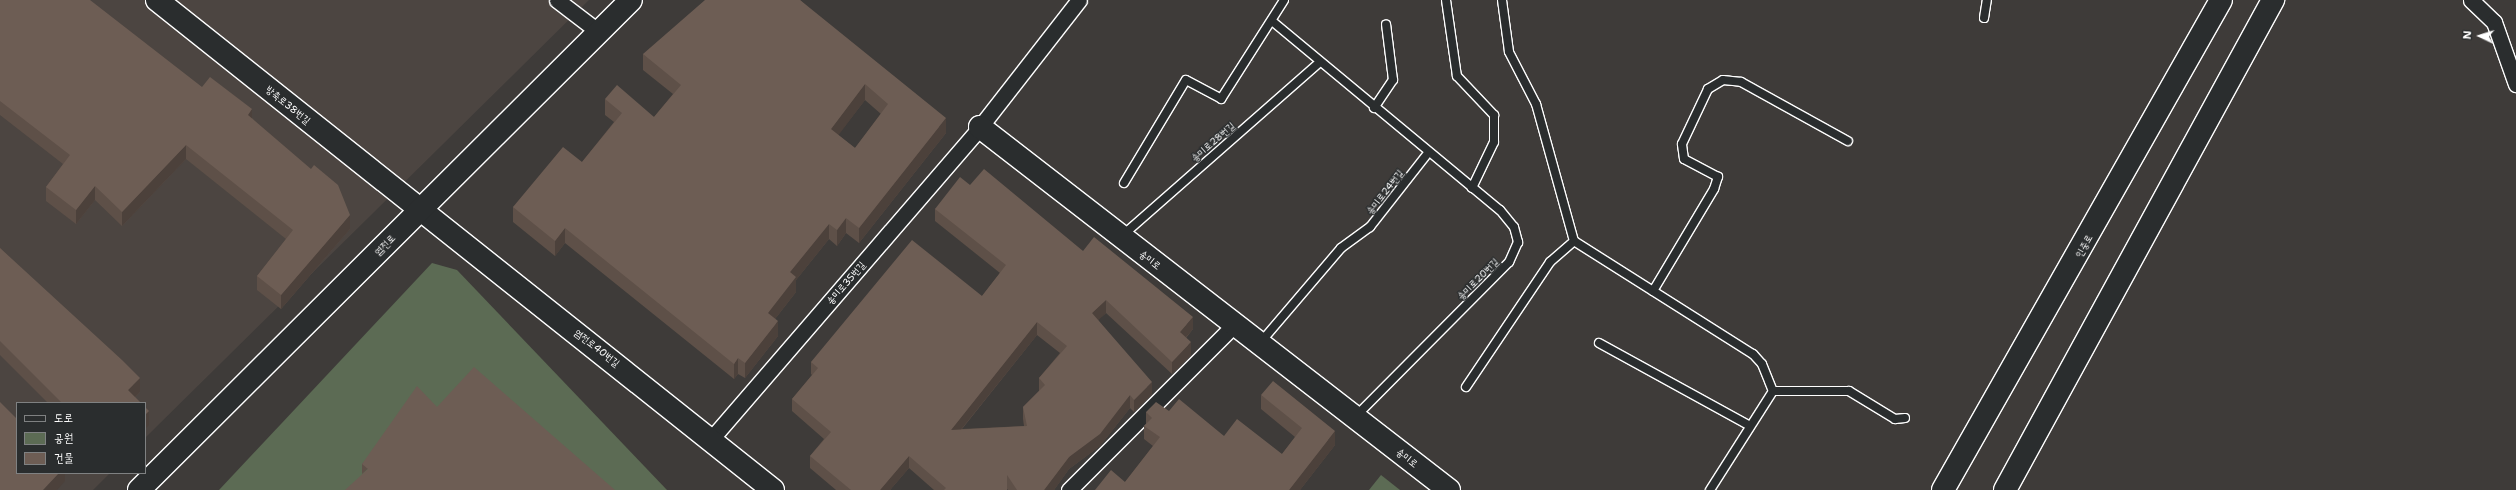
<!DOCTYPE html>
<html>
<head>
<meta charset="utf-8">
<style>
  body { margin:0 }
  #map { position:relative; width:2516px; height:490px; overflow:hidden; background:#3e3b39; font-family:"Shantell Sans","Poor Story",sans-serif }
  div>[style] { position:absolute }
  .built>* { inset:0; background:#4c4541 }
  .green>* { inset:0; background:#5c6b54 }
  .roads { filter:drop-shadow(1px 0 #fff) drop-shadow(-1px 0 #fff) drop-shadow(0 1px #fff) drop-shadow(0 -1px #fff) }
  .lane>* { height:8px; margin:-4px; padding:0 4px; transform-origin:4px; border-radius:4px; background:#2a2d2e }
  .street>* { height:15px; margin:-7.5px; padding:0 7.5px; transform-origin:7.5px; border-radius:7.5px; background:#2a2d2e }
  .secondary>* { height:22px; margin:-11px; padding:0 11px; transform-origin:11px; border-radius:11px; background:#2a2d2e }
  .wall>* { inset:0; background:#5e5048 }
  .shaded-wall>* { inset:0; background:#4c413b }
  .building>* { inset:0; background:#6d5d54 }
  span { translate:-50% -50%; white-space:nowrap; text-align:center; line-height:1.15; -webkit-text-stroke:3px #2a2d2e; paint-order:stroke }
  .street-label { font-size:10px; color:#fff }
  .legend { position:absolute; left:16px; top:402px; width:130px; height:72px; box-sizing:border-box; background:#2a2d2e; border:1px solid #7f8182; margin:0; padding:5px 7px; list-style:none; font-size:12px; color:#fff }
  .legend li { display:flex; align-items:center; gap:8px; height:20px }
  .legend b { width:20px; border:1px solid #7f8182 }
  .north { position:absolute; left:2460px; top:16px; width:40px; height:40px; -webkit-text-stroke:3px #2a2d2e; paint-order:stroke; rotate:274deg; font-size:11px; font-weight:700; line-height:16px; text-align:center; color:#fff }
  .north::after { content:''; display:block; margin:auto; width:14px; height:18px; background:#fff; clip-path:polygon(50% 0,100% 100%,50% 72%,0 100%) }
</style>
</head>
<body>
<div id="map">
  <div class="built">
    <i style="clip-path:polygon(0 0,589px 0,145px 438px,145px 403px,17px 403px,17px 473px,110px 473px,93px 490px,0 490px)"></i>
  </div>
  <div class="green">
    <i style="clip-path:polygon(432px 263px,457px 270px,667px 490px,219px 490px)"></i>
    <i style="clip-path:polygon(1381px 475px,1400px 490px,1369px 490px)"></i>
  </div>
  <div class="roads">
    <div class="lane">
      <i style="left:1446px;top:0;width:77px;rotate:81.8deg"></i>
      <i style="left:1457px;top:76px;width:54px;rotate:46.5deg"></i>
      <i style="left:1494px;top:115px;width:27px;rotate:90deg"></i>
      <i style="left:1494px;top:142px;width:51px;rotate:115.6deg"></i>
      <i style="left:1502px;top:0;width:52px;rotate:82.3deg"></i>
      <i style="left:1509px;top:52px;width:59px;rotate:62.6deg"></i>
      <i style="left:1536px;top:104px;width:142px;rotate:74.5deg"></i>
      <i style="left:1574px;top:241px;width:212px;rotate:32.3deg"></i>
      <i style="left:1753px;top:354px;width:13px;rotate:48deg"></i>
      <i style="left:1762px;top:364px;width:29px;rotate:68deg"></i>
      <i style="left:1773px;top:391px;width:76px"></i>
      <i style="left:1849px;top:391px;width:54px;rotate:31.3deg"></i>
      <i style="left:1895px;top:419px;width:10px;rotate:-6deg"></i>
      <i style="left:1984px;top:18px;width:18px;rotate:-81deg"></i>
      <i style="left:1272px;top:21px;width:296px;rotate:39.7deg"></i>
      <i style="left:1500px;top:210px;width:22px;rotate:51deg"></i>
      <i style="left:1514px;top:227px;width:16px;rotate:75deg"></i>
      <i style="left:1518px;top:242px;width:22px;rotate:114deg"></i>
      <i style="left:1509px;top:262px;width:218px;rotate:134.8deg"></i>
      <i style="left:1374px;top:108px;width:34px;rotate:-56deg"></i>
      <i style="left:1393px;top:80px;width:56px;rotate:-97.1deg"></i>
      <i style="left:1124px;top:183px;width:120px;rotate:-59deg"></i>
      <i style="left:1186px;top:80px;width:40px;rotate:28deg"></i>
      <i style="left:1221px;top:99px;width:117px;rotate:-57.5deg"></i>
      <i style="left:1123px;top:235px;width:261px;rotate:-41.3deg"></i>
      <i style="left:1653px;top:291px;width:119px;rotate:-59.1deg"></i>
      <i style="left:1714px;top:189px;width:13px;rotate:-72deg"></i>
      <i style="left:1718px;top:177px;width:38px;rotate:-152deg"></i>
      <i style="left:1684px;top:159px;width:15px;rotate:-98deg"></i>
      <i style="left:1682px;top:144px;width:61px;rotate:-64.7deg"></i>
      <i style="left:1708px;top:89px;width:17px;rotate:-31deg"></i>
      <i style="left:1723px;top:80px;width:18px;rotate:6deg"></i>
      <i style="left:1741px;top:82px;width:122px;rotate:28.9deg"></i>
      <i style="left:1260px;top:343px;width:125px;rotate:-49.5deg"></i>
      <i style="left:1341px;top:248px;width:36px;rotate:-36deg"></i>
      <i style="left:1370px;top:227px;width:94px;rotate:-51.9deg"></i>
      <i style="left:1599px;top:343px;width:172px;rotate:28.8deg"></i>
      <i style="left:1466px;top:387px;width:151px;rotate:-56.1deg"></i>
      <i style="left:1550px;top:262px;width:32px;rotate:-41deg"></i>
      <i style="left:1710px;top:490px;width:117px;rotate:-57.5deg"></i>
    </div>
    <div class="street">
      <i style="left:557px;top:0;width:53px;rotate:37.3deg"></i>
      <i style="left:2471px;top:0;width:32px;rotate:44deg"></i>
      <i style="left:2494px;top:22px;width:66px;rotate:70.5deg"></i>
      <i style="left:712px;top:438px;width:411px;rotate:-49.2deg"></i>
      <i style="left:980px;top:127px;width:161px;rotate:-52.1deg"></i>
      <i style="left:1069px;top:490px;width:233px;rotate:-45deg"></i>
    </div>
    <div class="secondary">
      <i style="left:157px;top:0;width:787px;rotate:38.5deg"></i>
      <i style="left:980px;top:127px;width:593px;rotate:37.74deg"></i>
      <i style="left:139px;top:490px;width:694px;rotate:-44.88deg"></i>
      <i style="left:1943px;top:490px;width:563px;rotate:-60.43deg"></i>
      <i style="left:2005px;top:490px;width:559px;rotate:-61.32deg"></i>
    </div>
  </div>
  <div class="wall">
    <i style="clip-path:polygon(0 0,202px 87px,252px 118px,350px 229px,281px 309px,257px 290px,257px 276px,286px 239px,186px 159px,122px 226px,95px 200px,76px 224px,46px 201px,46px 187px,63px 164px,0 115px)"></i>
    <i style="clip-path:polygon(evenodd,800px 0,946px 133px,859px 243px,846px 233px,837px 246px,829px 239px,796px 280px,796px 292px,775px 319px,778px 336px,745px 378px,738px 374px,734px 379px,565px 243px,555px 256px,513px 222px,513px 207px,582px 162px,614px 122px,605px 115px,605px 99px,654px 117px,673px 94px,643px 70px,643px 54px,800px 0,865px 100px,881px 114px,855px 148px,838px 135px,865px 100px)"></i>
    <i style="clip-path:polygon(evenodd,970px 185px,1083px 251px,1193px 329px,1186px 338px,1191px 355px,1172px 374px,1106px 313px,1098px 320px,1152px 394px,1134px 412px,1130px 408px,1100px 446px,1069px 469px,1054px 490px,1008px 490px,1007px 489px,1007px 490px,934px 490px,909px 468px,890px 490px,836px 490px,810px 468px,810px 456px,824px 439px,792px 411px,792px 399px,812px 375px,811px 374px,811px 362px,982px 296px,1000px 273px,935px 221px,935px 209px,970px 185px,1037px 335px,1060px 353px,1039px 378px,1039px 391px,1023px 407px,1023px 419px,1024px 426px,962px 429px,1037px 335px)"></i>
    <i style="clip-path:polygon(0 248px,140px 392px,135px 397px,141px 403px,48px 403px,0 355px)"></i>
    <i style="clip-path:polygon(1261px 395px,1335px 445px,1300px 490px,1095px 490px,1125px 482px,1153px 446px,1144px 439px,1144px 426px,1146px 424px,1146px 412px,1169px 411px,1224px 436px,1282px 454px,1295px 437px,1261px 409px)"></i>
    <i style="clip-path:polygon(437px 407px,362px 474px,362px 464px)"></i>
  </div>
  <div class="shaded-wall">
    <i style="clip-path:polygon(865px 84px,865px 100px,831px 145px,831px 129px)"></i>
    <i style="clip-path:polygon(252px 109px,252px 122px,248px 115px)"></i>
    <i style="clip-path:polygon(946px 118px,946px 133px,859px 243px,859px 228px)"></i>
    <i style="clip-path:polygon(186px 145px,186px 159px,122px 226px,122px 212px)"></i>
    <i style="clip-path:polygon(95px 186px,95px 200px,76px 224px,76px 210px)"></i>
    <i style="clip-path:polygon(350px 215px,350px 229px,281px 309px,281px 295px)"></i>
    <i style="clip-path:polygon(846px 218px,846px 233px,837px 246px,837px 230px)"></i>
    <i style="clip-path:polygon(829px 224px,829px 239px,796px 280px,796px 292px,768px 328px,768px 313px,790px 272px)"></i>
    <i style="clip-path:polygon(565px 228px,565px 243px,555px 256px,555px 241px)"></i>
    <i style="clip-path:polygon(1106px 300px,1106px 313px,1092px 326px,1092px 313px)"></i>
    <i style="clip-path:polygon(1193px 317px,1193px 329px,1180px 344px,1180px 332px)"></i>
    <i style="clip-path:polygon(778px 321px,778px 336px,745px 378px,745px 363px)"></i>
    <i style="clip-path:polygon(1037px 322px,1037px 335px,951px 442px,951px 430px)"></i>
    <i style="clip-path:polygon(1191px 342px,1191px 355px,1172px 374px,1172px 362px)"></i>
    <i style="clip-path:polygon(738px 358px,738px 374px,734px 379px,734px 364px)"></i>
    <i style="clip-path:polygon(140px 378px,140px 392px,129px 403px,128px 390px)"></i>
    <i style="clip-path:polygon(1152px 382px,1152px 394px,1134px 412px,1134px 400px)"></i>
    <i style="clip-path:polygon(1130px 395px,1130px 408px,1100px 446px,1069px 469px,1054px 490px,1044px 490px,1069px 457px)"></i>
    <i style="clip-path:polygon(149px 411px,149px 425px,145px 429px,145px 415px)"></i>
    <i style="clip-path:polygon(1335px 431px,1335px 445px,1300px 490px,1289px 490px)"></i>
    <i style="clip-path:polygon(909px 456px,909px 468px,890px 490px,880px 490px)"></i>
    <i style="clip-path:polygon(59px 473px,65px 473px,65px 481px,57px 490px,43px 490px)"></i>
  </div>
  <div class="building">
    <i style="clip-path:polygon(0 0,90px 0,202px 87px,210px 77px,252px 109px,248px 115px,311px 169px,314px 165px,338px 185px,350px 215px,281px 295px,257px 276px,293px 230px,186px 145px,122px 212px,95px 186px,76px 210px,46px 187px,70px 155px,0 101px)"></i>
    <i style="clip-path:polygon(evenodd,705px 0,800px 0,946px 118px,859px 228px,846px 218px,837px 230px,829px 224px,790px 272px,796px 277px,768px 313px,778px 321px,745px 363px,738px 358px,734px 364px,565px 228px,555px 241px,513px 207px,563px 147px,582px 162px,622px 113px,605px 99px,617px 85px,654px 117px,681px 85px,643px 54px,705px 0,865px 84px,888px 104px,855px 148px,831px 129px,865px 84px)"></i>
    <i style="clip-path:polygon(evenodd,984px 169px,1083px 251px,1094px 237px,1193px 317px,1180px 332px,1191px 342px,1172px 362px,1106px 300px,1092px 313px,1152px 382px,1134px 400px,1130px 395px,1100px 434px,1069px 457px,1044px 490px,1017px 490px,1007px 475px,1007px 490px,944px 490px,946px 488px,909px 456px,880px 490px,851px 490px,810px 456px,831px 432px,792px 399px,818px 368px,811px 362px,912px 240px,982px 296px,1006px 265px,935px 209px,960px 177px,970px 185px,984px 169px,1037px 322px,1067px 346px,1039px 378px,1045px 385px,1023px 407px,1027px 426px,951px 430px,1037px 322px)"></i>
    <i style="clip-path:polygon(0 248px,122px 360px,140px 378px,128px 390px,141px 403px,62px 403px,0 341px)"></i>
    <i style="clip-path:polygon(474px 367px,615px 490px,345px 490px,368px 469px,362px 464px,417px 386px,437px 407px)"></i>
    <i style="clip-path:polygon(1273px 381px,1335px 431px,1289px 490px,1095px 490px,1111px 470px,1125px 482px,1160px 437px,1144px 426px,1152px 418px,1146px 412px,1156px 402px,1169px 411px,1179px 399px,1224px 436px,1237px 419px,1282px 454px,1302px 428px,1261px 395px)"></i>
    <i style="clip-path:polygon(0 402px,17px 419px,17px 473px,59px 473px,43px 490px,0 490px)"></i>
    <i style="clip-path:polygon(145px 407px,149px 411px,145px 415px)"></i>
  </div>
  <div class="street-label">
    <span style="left:288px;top:105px;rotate:39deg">방축로38번길</span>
    <span style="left:1213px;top:142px;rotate:-41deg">송미로28번길</span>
    <span style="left:1385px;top:192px;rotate:-52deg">송미로24번길</span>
    <span style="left:385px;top:245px;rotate:-45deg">염전로</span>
    <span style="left:2084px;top:246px;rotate:-60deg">인중로</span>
    <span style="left:1150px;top:260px;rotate:38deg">송미로</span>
    <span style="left:1478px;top:279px;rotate:-45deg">송미로20번길</span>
    <span style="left:846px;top:283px;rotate:-49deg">송미로35번길</span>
    <span style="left:597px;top:348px;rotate:38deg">염전로40번길</span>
    <span style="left:1407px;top:458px;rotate:38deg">송미로</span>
  </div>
  <ul class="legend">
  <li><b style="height:5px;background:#2a2d2e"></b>도로</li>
  <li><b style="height:11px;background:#5c6b54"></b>공원</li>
  <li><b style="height:11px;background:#6d5d54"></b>건물</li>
  </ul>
  <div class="north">N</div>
</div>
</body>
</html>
